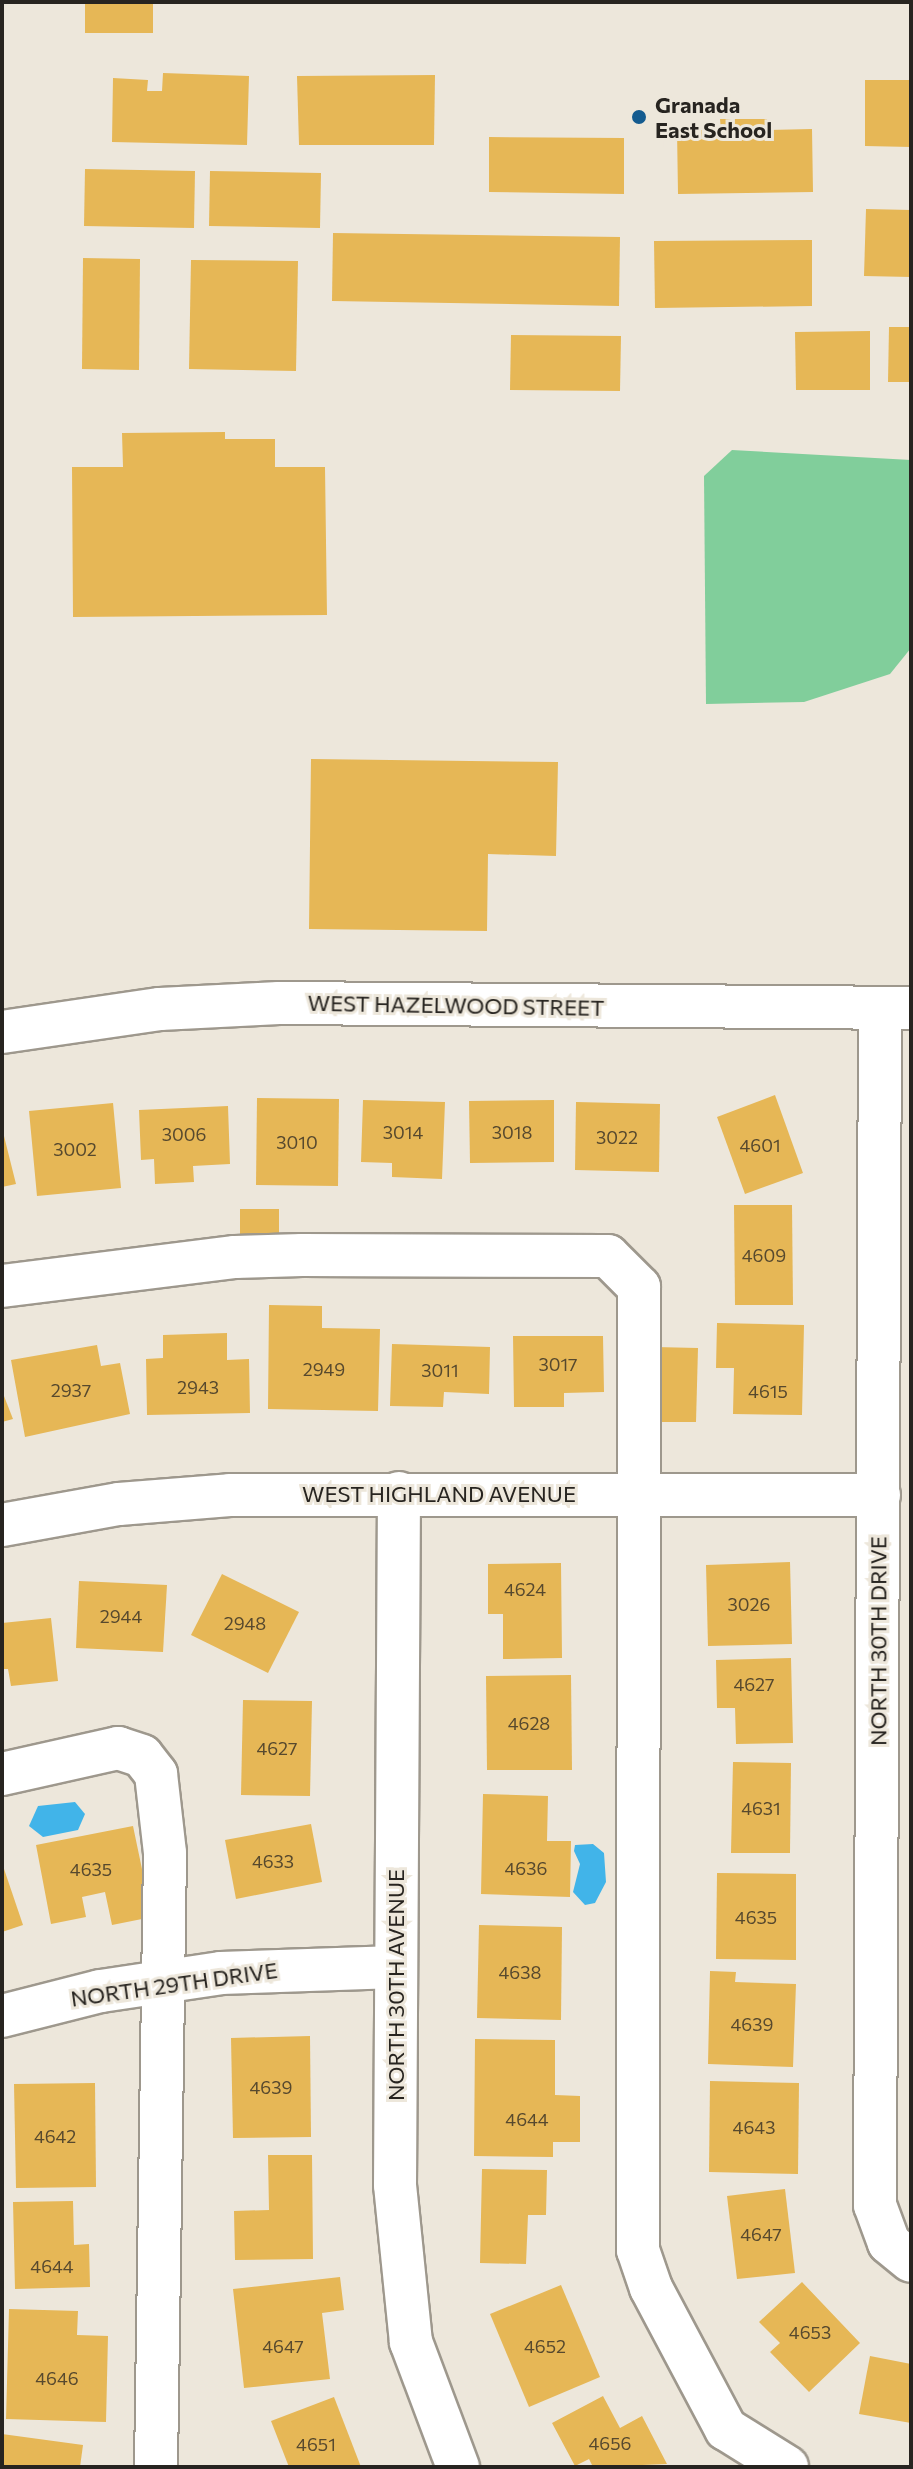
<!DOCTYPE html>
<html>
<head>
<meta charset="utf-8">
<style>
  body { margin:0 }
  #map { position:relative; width:913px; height:2469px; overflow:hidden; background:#ede7db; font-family:Commissioner,sans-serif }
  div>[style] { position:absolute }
  .green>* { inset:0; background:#81ce9b }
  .water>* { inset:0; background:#41b4e9 }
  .building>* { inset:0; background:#e6b756 }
  .roads { filter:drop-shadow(2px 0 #9e988d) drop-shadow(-2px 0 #9e988d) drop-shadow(0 2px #9e988d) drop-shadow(0 -2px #9e988d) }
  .minor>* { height:42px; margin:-21px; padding:0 21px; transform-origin:21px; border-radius:21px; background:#fff }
  .dots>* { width:22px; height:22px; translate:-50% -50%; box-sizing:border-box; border:4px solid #ede7db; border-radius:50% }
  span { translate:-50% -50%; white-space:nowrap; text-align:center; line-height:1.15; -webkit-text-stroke:6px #ede7db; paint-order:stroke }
  .number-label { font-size:18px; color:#57492e }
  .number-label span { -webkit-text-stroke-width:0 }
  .poi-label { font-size:22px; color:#272420; font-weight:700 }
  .left { translate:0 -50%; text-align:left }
  .street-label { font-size:22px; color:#272420 }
  .frame { position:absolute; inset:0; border:4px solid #272420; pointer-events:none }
</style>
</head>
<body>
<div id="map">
  <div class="green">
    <i style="clip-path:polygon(732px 450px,911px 460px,911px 648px,890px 674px,804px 702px,706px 704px,704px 476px)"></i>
  </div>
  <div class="water">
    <i style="clip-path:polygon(75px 1802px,85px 1814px,78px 1830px,43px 1837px,29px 1826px,38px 1806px)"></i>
    <i style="clip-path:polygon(593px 1844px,604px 1853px,606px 1882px,595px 1903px,585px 1905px,573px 1892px,580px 1864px,574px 1851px,575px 1845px)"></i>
  </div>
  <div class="building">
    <i style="clip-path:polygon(85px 2px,153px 2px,153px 33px,85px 33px)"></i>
    <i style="clip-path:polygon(163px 73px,249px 76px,247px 145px,112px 142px,113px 78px,148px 80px,147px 91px,162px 91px)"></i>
    <i style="clip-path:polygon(435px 75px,434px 145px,299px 145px,297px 76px)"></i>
    <i style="clip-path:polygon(865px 80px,911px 80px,911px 147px,865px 146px)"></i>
    <i style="clip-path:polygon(720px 119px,767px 119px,768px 130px,812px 129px,813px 192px,678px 194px,677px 130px,721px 130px)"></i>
    <i style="clip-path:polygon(489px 137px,624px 138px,624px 194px,489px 192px)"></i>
    <i style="clip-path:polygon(85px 169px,195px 171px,194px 228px,84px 226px)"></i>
    <i style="clip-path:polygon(210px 171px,321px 173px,320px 228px,209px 226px)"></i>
    <i style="clip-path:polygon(866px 209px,911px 210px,911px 277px,864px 276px)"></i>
    <i style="clip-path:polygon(333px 233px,620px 237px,619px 306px,332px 301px)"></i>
    <i style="clip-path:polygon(812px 240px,812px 306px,655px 308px,654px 241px)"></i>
    <i style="clip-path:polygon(83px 258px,140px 259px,139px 370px,82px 369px)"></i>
    <i style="clip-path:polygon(191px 260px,298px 261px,296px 371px,189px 369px)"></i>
    <i style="clip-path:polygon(889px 327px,911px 327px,911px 382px,888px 382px)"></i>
    <i style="clip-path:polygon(870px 331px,870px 390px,796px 390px,795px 332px)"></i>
    <i style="clip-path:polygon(511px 335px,621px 336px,620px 391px,510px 390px)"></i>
    <i style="clip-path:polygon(225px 432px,225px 439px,275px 439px,275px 467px,325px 467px,327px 615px,73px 617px,72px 467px,123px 467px,122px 433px)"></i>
    <i style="clip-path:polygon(311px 759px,558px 762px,556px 856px,488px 854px,487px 931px,309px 929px)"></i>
    <i style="clip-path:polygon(775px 1095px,803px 1173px,745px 1194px,717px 1117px)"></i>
    <i style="clip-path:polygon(257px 1098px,339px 1099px,338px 1186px,256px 1185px)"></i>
    <i style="clip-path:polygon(363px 1100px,445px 1102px,442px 1179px,392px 1177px,392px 1163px,361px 1162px)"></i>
    <i style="clip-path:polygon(554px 1100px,554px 1162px,470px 1163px,469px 1101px)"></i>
    <i style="clip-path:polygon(576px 1102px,660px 1104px,659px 1172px,575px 1170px)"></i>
    <i style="clip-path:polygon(113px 1103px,121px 1188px,37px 1196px,29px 1111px)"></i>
    <i style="clip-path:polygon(228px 1106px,230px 1164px,193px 1166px,194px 1182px,155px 1184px,154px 1159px,141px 1160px,139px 1110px)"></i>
    <i style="clip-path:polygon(2px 1128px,16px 1184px,2px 1187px)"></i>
    <i style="clip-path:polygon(734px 1205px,792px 1205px,793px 1305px,735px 1305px)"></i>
    <i style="clip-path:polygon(240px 1209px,279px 1209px,279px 1243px,240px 1243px)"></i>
    <i style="clip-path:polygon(269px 1305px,322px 1306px,322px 1328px,380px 1329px,378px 1411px,268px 1409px)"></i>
    <i style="clip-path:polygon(717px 1323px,804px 1325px,802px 1415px,733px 1414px,734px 1368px,716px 1368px)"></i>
    <i style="clip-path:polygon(227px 1333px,227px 1360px,249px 1359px,250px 1413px,147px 1415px,146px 1359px,163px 1358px,163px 1335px)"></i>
    <i style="clip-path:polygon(513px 1336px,603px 1336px,604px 1392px,564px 1393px,564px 1407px,514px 1407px)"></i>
    <i style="clip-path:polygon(392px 1344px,490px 1347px,489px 1394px,444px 1392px,443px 1407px,390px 1406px)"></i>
    <i style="clip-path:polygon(97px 1345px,101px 1366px,120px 1363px,130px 1414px,25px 1437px,11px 1360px)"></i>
    <i style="clip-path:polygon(655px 1347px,698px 1348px,696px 1422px,654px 1422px)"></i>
    <i style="clip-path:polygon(2px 1391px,13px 1419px,2px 1422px)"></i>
    <i style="clip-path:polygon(790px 1562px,792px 1644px,708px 1646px,706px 1565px)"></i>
    <i style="clip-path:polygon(561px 1563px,562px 1658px,503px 1659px,503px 1614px,488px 1614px,488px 1564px)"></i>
    <i style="clip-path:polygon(222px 1574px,299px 1612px,268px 1673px,191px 1635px)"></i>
    <i style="clip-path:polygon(79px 1581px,167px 1585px,163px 1652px,76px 1648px)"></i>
    <i style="clip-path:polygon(51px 1618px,58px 1681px,11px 1686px,8px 1669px,2px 1669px,2px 1623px)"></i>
    <i style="clip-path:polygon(791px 1658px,793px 1743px,736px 1744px,735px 1708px,717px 1708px,716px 1660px)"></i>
    <i style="clip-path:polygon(571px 1675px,572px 1770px,487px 1770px,486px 1676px)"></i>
    <i style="clip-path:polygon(243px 1700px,312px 1701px,310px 1796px,241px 1795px)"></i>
    <i style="clip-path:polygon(733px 1762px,791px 1763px,790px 1853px,731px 1853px)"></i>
    <i style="clip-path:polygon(483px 1794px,548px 1796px,547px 1841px,571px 1841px,570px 1897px,481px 1894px)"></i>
    <i style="clip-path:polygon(311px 1824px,322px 1882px,236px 1899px,225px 1840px)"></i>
    <i style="clip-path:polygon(133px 1826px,152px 1917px,112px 1925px,105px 1892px,82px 1897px,86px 1917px,51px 1924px,36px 1845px)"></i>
    <i style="clip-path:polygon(2px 1863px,23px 1925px,2px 1932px)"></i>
    <i style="clip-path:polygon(717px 1873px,796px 1874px,796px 1960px,716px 1959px)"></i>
    <i style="clip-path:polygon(479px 1925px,562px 1927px,561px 2020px,477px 2018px)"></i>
    <i style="clip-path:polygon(710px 1971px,736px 1972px,735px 1982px,796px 1984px,793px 2067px,708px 2064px)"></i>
    <i style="clip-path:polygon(310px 2036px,311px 2137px,233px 2138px,231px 2038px)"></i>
    <i style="clip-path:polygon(475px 2039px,555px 2040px,555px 2095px,580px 2096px,580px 2142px,553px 2142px,553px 2157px,474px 2156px)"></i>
    <i style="clip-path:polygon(710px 2081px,799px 2083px,798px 2174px,709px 2172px)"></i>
    <i style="clip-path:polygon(95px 2083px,96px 2187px,16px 2188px,14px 2084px)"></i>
    <i style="clip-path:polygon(268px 2155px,312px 2155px,313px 2259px,235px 2260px,234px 2211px,269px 2210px)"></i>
    <i style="clip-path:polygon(482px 2169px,547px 2170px,546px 2215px,528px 2215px,526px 2264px,480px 2263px)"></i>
    <i style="clip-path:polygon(785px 2189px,795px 2273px,737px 2279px,727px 2196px)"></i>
    <i style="clip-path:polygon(73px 2201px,74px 2245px,89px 2244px,90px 2287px,15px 2289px,13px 2202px)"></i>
    <i style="clip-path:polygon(340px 2277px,344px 2310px,322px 2313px,330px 2379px,244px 2388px,233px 2289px)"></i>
    <i style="clip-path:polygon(802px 2282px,860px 2343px,809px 2392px,770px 2352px,780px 2343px,759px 2322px)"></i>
    <i style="clip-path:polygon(561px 2285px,600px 2377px,529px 2407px,490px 2314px)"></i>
    <i style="clip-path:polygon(9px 2309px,78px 2311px,77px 2335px,108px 2336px,106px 2422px,6px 2419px)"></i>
    <i style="clip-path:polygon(870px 2356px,911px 2364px,911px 2423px,859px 2414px)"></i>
    <i style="clip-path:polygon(603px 2396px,620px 2428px,642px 2416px,667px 2464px,593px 2467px,589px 2459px,575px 2466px,552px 2423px)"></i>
    <i style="clip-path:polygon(334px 2397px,361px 2467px,289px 2467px,271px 2421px)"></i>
    <i style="clip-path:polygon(2px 2434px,83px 2445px,80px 2467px,2px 2467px)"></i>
  </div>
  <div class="roads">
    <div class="minor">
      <i style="left:880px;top:1008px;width:1197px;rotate:90.24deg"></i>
      <i style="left:875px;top:2205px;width:40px;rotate:69.8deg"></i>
      <i style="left:889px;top:2243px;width:28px;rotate:39deg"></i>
      <i style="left:2px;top:1032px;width:160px;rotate:-8.3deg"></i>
      <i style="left:160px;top:1009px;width:119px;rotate:-2.9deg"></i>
      <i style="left:279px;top:1003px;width:632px;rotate:0.45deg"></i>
      <i style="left:2px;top:1286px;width:235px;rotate:-7.1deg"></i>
      <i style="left:235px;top:1257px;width:67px;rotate:-1.7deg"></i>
      <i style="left:302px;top:1255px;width:306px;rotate:0.2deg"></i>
      <i style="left:608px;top:1256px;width:44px;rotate:45deg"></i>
      <i style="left:639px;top:1287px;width:963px;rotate:90.06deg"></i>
      <i style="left:638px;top:2250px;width:40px;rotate:71.1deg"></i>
      <i style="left:651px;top:2288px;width:160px;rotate:62deg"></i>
      <i style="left:726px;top:2429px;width:72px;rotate:31.9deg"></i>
      <i style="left:399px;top:1493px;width:692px;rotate:90.33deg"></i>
      <i style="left:395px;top:2185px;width:158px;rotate:84.2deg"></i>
      <i style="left:411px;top:2342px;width:134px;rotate:69.4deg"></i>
      <i style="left:2px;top:1525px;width:119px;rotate:-10.2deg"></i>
      <i style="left:119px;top:1504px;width:111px;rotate:-4.6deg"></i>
      <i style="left:230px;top:1495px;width:649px"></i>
      <i style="left:2px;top:1774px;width:119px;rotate:-12.6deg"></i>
      <i style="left:118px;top:1748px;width:25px;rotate:18deg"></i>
      <i style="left:142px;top:1756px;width:23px;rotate:52deg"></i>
      <i style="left:156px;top:1774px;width:80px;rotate:83.5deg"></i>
      <i style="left:165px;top:1853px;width:614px;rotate:90.84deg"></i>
      <i style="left:2px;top:2016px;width:102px;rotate:-14.2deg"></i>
      <i style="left:101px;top:1991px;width:121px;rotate:-8.5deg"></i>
      <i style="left:221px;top:1973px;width:175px;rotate:-2deg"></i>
    </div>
  </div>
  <div class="dots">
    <i style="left:639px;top:117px;background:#145b8f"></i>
  </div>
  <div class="number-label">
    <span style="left:403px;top:1132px">3014</span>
    <span style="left:512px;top:1132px">3018</span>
    <span style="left:184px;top:1134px">3006</span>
    <span style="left:617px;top:1137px">3022</span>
    <span style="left:297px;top:1142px">3010</span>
    <span style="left:760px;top:1145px">4601</span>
    <span style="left:75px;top:1149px">3002</span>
    <span style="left:764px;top:1255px">4609</span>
    <span style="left:558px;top:1364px">3017</span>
    <span style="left:324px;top:1369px">2949</span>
    <span style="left:440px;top:1370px">3011</span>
    <span style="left:198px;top:1387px">2943</span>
    <span style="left:71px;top:1390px">2937</span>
    <span style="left:768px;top:1391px">4615</span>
    <span style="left:525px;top:1589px">4624</span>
    <span style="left:749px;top:1604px">3026</span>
    <span style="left:121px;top:1616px">2944</span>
    <span style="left:245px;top:1623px">2948</span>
    <span style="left:754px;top:1684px">4627</span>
    <span style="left:529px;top:1723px">4628</span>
    <span style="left:277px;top:1748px">4627</span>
    <span style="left:761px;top:1808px">4631</span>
    <span style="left:273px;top:1861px">4633</span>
    <span style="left:526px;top:1868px">4636</span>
    <span style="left:91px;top:1869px">4635</span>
    <span style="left:756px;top:1917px">4635</span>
    <span style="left:520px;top:1972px">4638</span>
    <span style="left:752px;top:2024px">4639</span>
    <span style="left:271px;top:2087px">4639</span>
    <span style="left:527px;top:2119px">4644</span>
    <span style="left:754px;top:2127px">4643</span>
    <span style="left:55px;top:2136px">4642</span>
    <span style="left:761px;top:2234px">4647</span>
    <span style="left:52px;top:2266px">4644</span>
    <span style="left:810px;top:2332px">4653</span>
    <span style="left:283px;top:2346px">4647</span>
    <span style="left:545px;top:2346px">4652</span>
    <span style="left:57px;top:2378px">4646</span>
    <span style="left:610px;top:2443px">4656</span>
    <span style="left:316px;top:2444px">4651</span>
  </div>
  <div class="poi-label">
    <span class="left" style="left:655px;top:117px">Granada<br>East School</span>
  </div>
  <div class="street-label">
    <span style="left:456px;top:1005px;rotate:1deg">WEST HAZELWOOD STREET</span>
    <span style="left:439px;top:1494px">WEST HIGHLAND AVENUE</span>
    <span style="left:878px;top:1641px;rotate:-90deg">NORTH 30TH DRIVE</span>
    <span style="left:174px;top:1984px;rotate:-8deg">NORTH 29TH DRIVE</span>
    <span style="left:396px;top:1985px;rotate:-90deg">NORTH 30TH AVENUE</span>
  </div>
  <div class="frame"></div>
</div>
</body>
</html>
